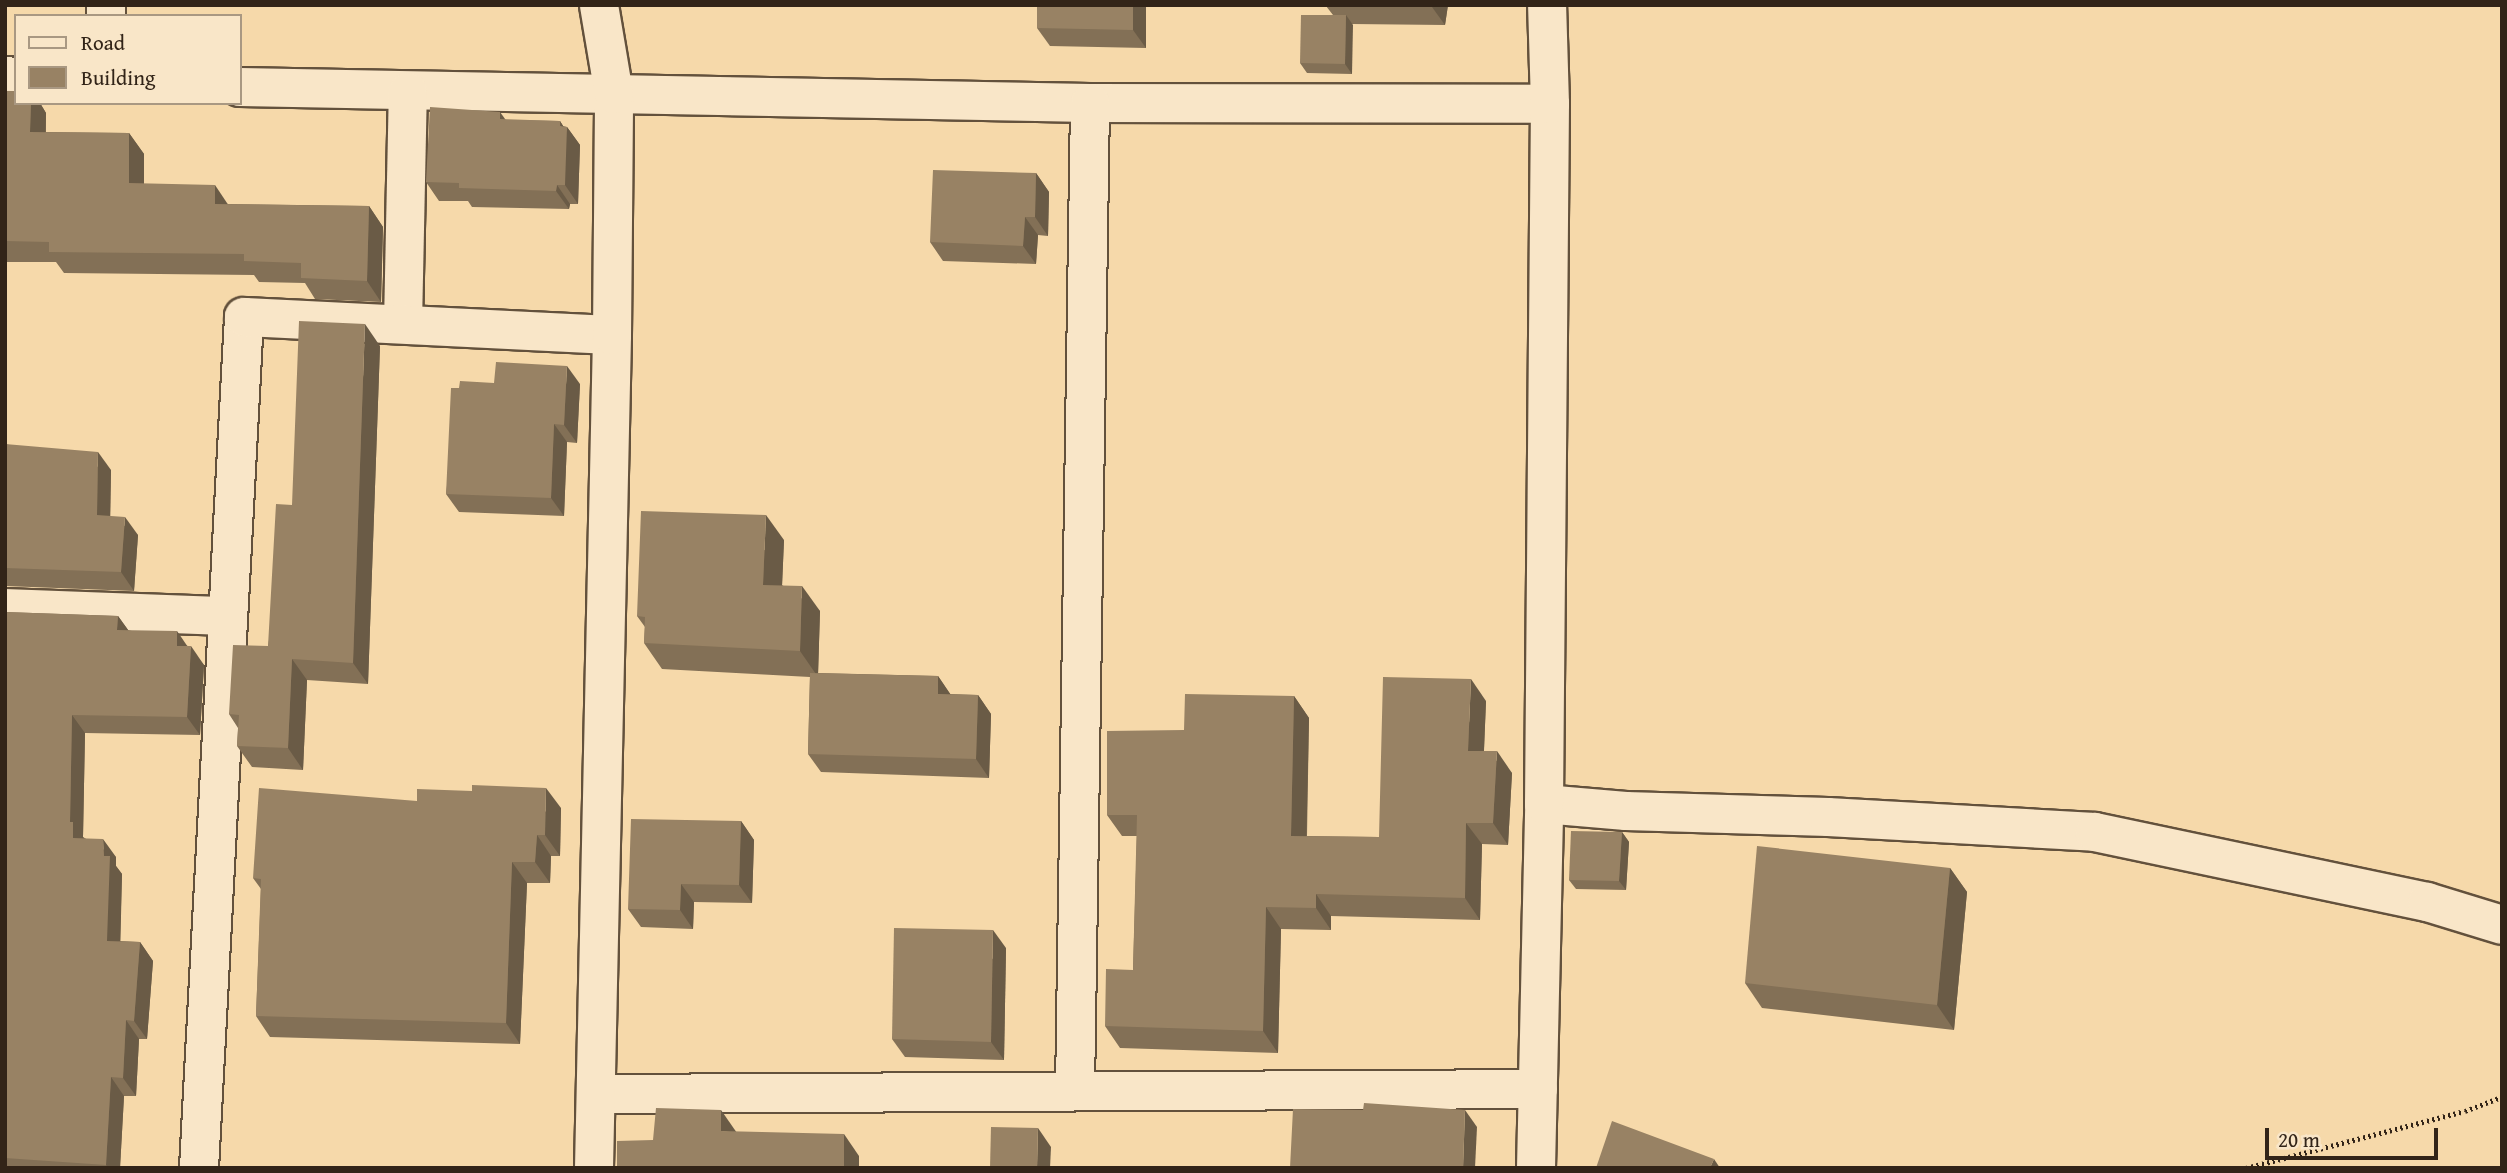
<!DOCTYPE html>
<html>
<head>
<meta charset="utf-8">
<style>
  body { margin:0 }
  #map { position:relative; width:2507px; height:1173px; overflow:hidden; background:#f6d9aa; font-family:"Gentium Book Plus",serif }
  div>[style] { position:absolute }
  .path>* { height:4.5px; margin-top:-2.25px; transform-origin:0; background:repeating-linear-gradient(90deg,#322418 0 2px,transparent 0 5.5px) }
  .roads { filter:drop-shadow(2px 0 #63513c) drop-shadow(-2px 0 #63513c) drop-shadow(0 2px #63513c) drop-shadow(0 -2px #63513c) }
  .minor>* { height:38px; margin:-19px; padding:0 19px; transform-origin:19px; border-radius:19px; background:#f9e6c8 }
  .wall>* { inset:0; background:#837056 }
  .shaded-wall>* { inset:0; background:#6a5b46 }
  .building>* { inset:0; background:#988264 }
  span { translate:-50% -50%; white-space:nowrap; text-align:center; line-height:1.15; -webkit-text-stroke:6px #f9e6c8; paint-order:stroke }
  .frame { position:absolute; inset:0; border:7px solid #322418; pointer-events:none }
  .legend { position:absolute; left:14px; top:14px; width:228px; height:91px; box-sizing:border-box; background:#f9e6c8; border:2px solid #a99882; margin:0; padding:9px 12px; list-style:none; font-size:21px; color:#322418 }
  .legend li { display:flex; align-items:center; gap:14px; height:35px }
  .legend b { width:35px; border:2px solid #a99882 }
  .scale { position:absolute; left:2265px; top:1128px; width:173px; height:32px; box-sizing:border-box; border:4px solid #322418; border-top:0; padding-left:9px; font-size:21px; line-height:24px; white-space:nowrap; color:#322418; -webkit-text-stroke:5px #f9e6c8; paint-order:stroke }
</style>
</head>
<body>
<div id="map">
  <div class="path">
    <i style="left:2246px;top:1168px;width:226px;rotate:-14.6deg"></i>
    <i style="left:2465px;top:1111px;width:40px;rotate:-21deg"></i>
  </div>
  <div class="roads">
    <div class="minor">
      <i style="left:106px;top:5px;width:11px;rotate:90deg"></i>
      <i style="left:5px;top:76px;width:11px;rotate:5deg"></i>
      <i style="left:240px;top:87px;width:850px;rotate:1.08deg"></i>
      <i style="left:1090px;top:103px;width:460px;rotate:0.1deg"></i>
      <i style="left:403px;top:324px;width:232px;rotate:-88.8deg"></i>
      <i style="left:5px;top:608px;width:223px;rotate:2.1deg"></i>
      <i style="left:1544px;top:804px;width:82px;rotate:4.9deg"></i>
      <i style="left:1626px;top:811px;width:202px;rotate:1.7deg"></i>
      <i style="left:1828px;top:817px;width:267px;rotate:3.2deg"></i>
      <i style="left:2095px;top:832px;width:339px;rotate:11.9deg"></i>
      <i style="left:2427px;top:902px;width:78px;rotate:17deg"></i>
      <i style="left:1075px;top:1091px;width:988px;rotate:-89.13deg"></i>
      <i style="left:597px;top:1094px;width:941px;rotate:-0.3deg"></i>
      <i style="left:199px;top:1168px;width:852px;rotate:-86.97deg"></i>
      <i style="left:244px;top:317px;width:368px;rotate:2.8deg"></i>
      <i style="left:594px;top:1168px;width:833px;rotate:-88.76deg"></i>
      <i style="left:612px;top:335px;width:241px;rotate:-89.5deg"></i>
      <i style="left:614px;top:94px;width:90px;rotate:-99.6deg"></i>
      <i style="left:1536px;top:1168px;width:364px;rotate:-88.7deg"></i>
      <i style="left:1544px;top:804px;width:700px;rotate:-89.51deg"></i>
      <i style="left:1550px;top:104px;width:99px;rotate:-91.7deg"></i>
    </div>
  </div>
  <div class="wall">
    <i style="clip-path:polygon(1037px 5px,1146px 5px,1146px 48px,1050px 46px,1037px 28px)"></i>
    <i style="clip-path:polygon(1448px 5px,1445px 25px,1352px 24px,1352px 74px,1307px 73px,1300px 63px,1333px 15px,1326px 6px)"></i>
    <i style="clip-path:polygon(5px 91px,16px 103px,40px 103px,46px 113px,46px 132px,129px 133px,144px 154px,144px 184px,228px 204px,369px 206px,383px 227px,381px 302px,315px 299px,305px 283px,259px 282px,254px 275px,64px 273px,56px 262px,5px 262px)"></i>
    <i style="clip-path:polygon(506px 120px,560px 121px,563px 126px,567px 127px,580px 145px,578px 204px,570px 204px,569px 209px,472px 207px,468px 201px,439px 201px,426px 182px)"></i>
    <i style="clip-path:polygon(1036px 173px,1049px 192px,1048px 236px,1038px 235px,1036px 264px,943px 261px,930px 242px)"></i>
    <i style="clip-path:polygon(380px 346px,368px 684px,307px 680px,303px 770px,252px 767px,237px 746px,238px 728px,229px 714px,268px 646px,292px 505px)"></i>
    <i style="clip-path:polygon(494px 383px,580px 384px,577px 443px,567px 442px,564px 516px,459px 512px,446px 494px,459px 388px)"></i>
    <i style="clip-path:polygon(5px 444px,111px 470px,110px 516px,138px 535px,134px 591px,5px 586px)"></i>
    <i style="clip-path:polygon(784px 540px,782px 585px,820px 611px,818px 673px,938px 676px,950px 694px,978px 695px,991px 714px,989px 778px,821px 772px,808px 754px,810px 677px,662px 669px,644px 643px,645px 627px,637px 616px)"></i>
    <i style="clip-path:polygon(5px 612px,118px 616px,128px 630px,188px 646px,204px 665px,200px 735px,85px 733px,83px 837px,116px 857px,116px 866px,122px 874px,120px 941px,140px 942px,153px 961px,147px 1039px,139px 1039px,136px 1096px,124px 1096px,120px 1168px,5px 1168px)"></i>
    <i style="clip-path:polygon(1294px 696px,1309px 718px,1307px 836px,1379px 837px,1486px 701px,1484px 751px,1512px 773px,1508px 845px,1482px 844px,1480px 920px,1331px 916px,1331px 930px,1281px 929px,1278px 1053px,1120px 1048px,1105px 1026px,1133px 970px,1137px 836px,1122px 836px,1107px 815px,1184px 730px)"></i>
    <i style="clip-path:polygon(561px 808px,560px 856px,551px 856px,550px 883px,527px 883px,520px 1044px,270px 1037px,256px 1016px,261px 889px,253px 878px)"></i>
    <i style="clip-path:polygon(741px 821px,754px 840px,752px 903px,694px 902px,693px 929px,641px 927px,628px 909px)"></i>
    <i style="clip-path:polygon(1622px 832px,1629px 842px,1626px 890px,1576px 889px,1569px 880px)"></i>
    <i style="clip-path:polygon(1950px 868px,1967px 892px,1954px 1030px,1762px 1008px,1745px 983px)"></i>
    <i style="clip-path:polygon(1006px 948px,1004px 1060px,905px 1057px,892px 1039px)"></i>
  </div>
  <div class="shaded-wall">
    <i style="clip-path:polygon(1133px 5px,1146px 5px,1146px 48px,1133px 30px)"></i>
    <i style="clip-path:polygon(1432px 5px,1448px 5px,1445px 25px,1432px 7px)"></i>
    <i style="clip-path:polygon(1346px 15px,1353px 25px,1352px 74px,1345px 64px)"></i>
    <i style="clip-path:polygon(31px 103px,40px 103px,46px 113px,45px 152px,30px 132px)"></i>
    <i style="clip-path:polygon(500px 112px,513px 130px,500px 119px)"></i>
    <i style="clip-path:polygon(560px 121px,567px 132px,567px 127px,580px 145px,578px 204px,565px 185px)"></i>
    <i style="clip-path:polygon(129px 133px,144px 154px,144px 204px,129px 183px)"></i>
    <i style="clip-path:polygon(1036px 173px,1049px 192px,1048px 236px,1035px 217px)"></i>
    <i style="clip-path:polygon(215px 185px,229px 206px,215px 204px)"></i>
    <i style="clip-path:polygon(557px 185px,570px 204px,569px 209px,556px 191px)"></i>
    <i style="clip-path:polygon(369px 206px,383px 227px,381px 302px,367px 281px)"></i>
    <i style="clip-path:polygon(1025px 217px,1038px 235px,1036px 264px,1023px 246px)"></i>
    <i style="clip-path:polygon(365px 324px,380px 346px,368px 684px,353px 663px)"></i>
    <i style="clip-path:polygon(567px 366px,580px 384px,577px 443px,564px 425px)"></i>
    <i style="clip-path:polygon(554px 424px,567px 442px,564px 516px,551px 498px)"></i>
    <i style="clip-path:polygon(98px 452px,111px 470px,110px 533px,97px 515px)"></i>
    <i style="clip-path:polygon(766px 515px,784px 540px,781px 610px,763px 585px)"></i>
    <i style="clip-path:polygon(125px 517px,138px 535px,134px 591px,121px 572px)"></i>
    <i style="clip-path:polygon(802px 586px,820px 611px,818px 677px,800px 651px)"></i>
    <i style="clip-path:polygon(118px 616px,131px 634px,117px 630px)"></i>
    <i style="clip-path:polygon(177px 631px,190px 650px,177px 646px)"></i>
    <i style="clip-path:polygon(191px 646px,204px 665px,200px 735px,187px 717px)"></i>
    <i style="clip-path:polygon(292px 659px,307px 680px,303px 770px,288px 748px)"></i>
    <i style="clip-path:polygon(938px 676px,951px 695px,938px 694px)"></i>
    <i style="clip-path:polygon(1471px 679px,1486px 701px,1483px 772px,1468px 751px)"></i>
    <i style="clip-path:polygon(978px 695px,991px 714px,989px 778px,976px 759px)"></i>
    <i style="clip-path:polygon(1294px 696px,1309px 718px,1306px 857px,1291px 836px)"></i>
    <i style="clip-path:polygon(72px 715px,85px 733px,83px 837px,86px 841px,73px 838px,70px 822px)"></i>
    <i style="clip-path:polygon(1497px 751px,1512px 773px,1508px 845px,1493px 823px)"></i>
    <i style="clip-path:polygon(546px 788px,561px 808px,560px 856px,545px 835px)"></i>
    <i style="clip-path:polygon(741px 821px,754px 840px,752px 903px,739px 885px)"></i>
    <i style="clip-path:polygon(1466px 823px,1482px 844px,1480px 920px,1465px 898px)"></i>
    <i style="clip-path:polygon(1622px 832px,1629px 842px,1626px 890px,1619px 881px)"></i>
    <i style="clip-path:polygon(537px 835px,551px 856px,550px 883px,535px 862px)"></i>
    <i style="clip-path:polygon(103px 839px,116px 857px,116px 866px,122px 874px,120px 959px,107px 941px)"></i>
    <i style="clip-path:polygon(512px 862px,527px 883px,520px 1044px,506px 1023px)"></i>
    <i style="clip-path:polygon(1950px 868px,1967px 892px,1954px 1030px,1937px 1005px)"></i>
    <i style="clip-path:polygon(681px 884px,694px 902px,693px 929px,680px 910px)"></i>
    <i style="clip-path:polygon(1316px 894px,1331px 916px,1331px 930px,1316px 908px)"></i>
    <i style="clip-path:polygon(1266px 907px,1281px 929px,1278px 1053px,1263px 1031px)"></i>
    <i style="clip-path:polygon(993px 930px,1006px 948px,1004px 1060px,991px 1042px)"></i>
    <i style="clip-path:polygon(140px 942px,153px 961px,147px 1039px,134px 1021px)"></i>
    <i style="clip-path:polygon(126px 1020px,139px 1039px,136px 1096px,123px 1078px)"></i>
    <i style="clip-path:polygon(111px 1077px,124px 1096px,120px 1168px,108px 1168px,106px 1165px)"></i>
    <i style="clip-path:polygon(721px 1110px,737px 1133px,721px 1131px)"></i>
    <i style="clip-path:polygon(1465px 1110px,1477px 1127px,1475px 1168px,1463px 1168px)"></i>
    <i style="clip-path:polygon(1038px 1128px,1051px 1147px,1050px 1168px,1037px 1168px)"></i>
    <i style="clip-path:polygon(844px 1134px,859px 1156px,859px 1168px,844px 1168px)"></i>
    <i style="clip-path:polygon(1714px 1159px,1720px 1168px,1710px 1168px)"></i>
  </div>
  <div class="building">
    <i style="clip-path:polygon(1037px 5px,1133px 5px,1133px 30px,1037px 28px)"></i>
    <i style="clip-path:polygon(1326px 5px,1432px 5px,1432px 7px)"></i>
    <i style="clip-path:polygon(1301px 15px,1346px 15px,1345px 64px,1300px 63px)"></i>
    <i style="clip-path:polygon(5px 91px,16px 91px,16px 103px,31px 103px,30px 132px,129px 133px,129px 183px,215px 185px,215px 204px,369px 206px,367px 281px,301px 278px,301px 263px,244px 261px,244px 254px,49px 252px,49px 242px,5px 241px)"></i>
    <i style="clip-path:polygon(430px 107px,500px 112px,500px 119px,560px 121px,560px 126px,567px 127px,565px 185px,557px 185px,556px 191px,459px 188px,459px 183px,426px 182px)"></i>
    <i style="clip-path:polygon(933px 170px,1036px 173px,1035px 217px,1025px 217px,1023px 246px,930px 242px)"></i>
    <i style="clip-path:polygon(299px 321px,365px 324px,353px 663px,292px 659px,288px 748px,237px 746px,239px 715px,229px 714px,233px 645px,268px 646px,276px 504px,292px 505px)"></i>
    <i style="clip-path:polygon(496px 362px,567px 366px,564px 425px,554px 424px,551px 498px,446px 494px,451px 388px,459px 388px,460px 381px,494px 383px)"></i>
    <i style="clip-path:polygon(5px 444px,98px 452px,97px 515px,125px 517px,121px 572px,5px 568px)"></i>
    <i style="clip-path:polygon(641px 511px,766px 515px,763px 585px,802px 586px,800px 651px,644px 643px,645px 617px,637px 616px)"></i>
    <i style="clip-path:polygon(5px 612px,118px 616px,117px 630px,177px 631px,177px 646px,191px 646px,187px 717px,72px 715px,70px 822px,73px 822px,73px 838px,103px 839px,104px 856px,110px 856px,107px 941px,140px 942px,134px 1021px,126px 1020px,123px 1078px,111px 1077px,106px 1165px,5px 1158px)"></i>
    <i style="clip-path:polygon(810px 673px,938px 676px,938px 694px,978px 695px,976px 759px,808px 754px)"></i>
    <i style="clip-path:polygon(1383px 677px,1471px 679px,1468px 751px,1497px 751px,1493px 823px,1466px 823px,1465px 898px,1316px 894px,1316px 908px,1266px 907px,1263px 1031px,1105px 1026px,1106px 969px,1133px 970px,1137px 815px,1107px 815px,1107px 731px,1184px 730px,1185px 694px,1294px 696px,1291px 836px,1379px 837px)"></i>
    <i style="clip-path:polygon(472px 785px,546px 788px,545px 835px,537px 835px,535px 862px,512px 862px,506px 1023px,256px 1016px,261px 879px,253px 878px,259px 788px,417px 801px,417px 789px,472px 791px)"></i>
    <i style="clip-path:polygon(631px 819px,741px 821px,739px 885px,681px 884px,680px 910px,628px 909px)"></i>
    <i style="clip-path:polygon(1571px 831px,1622px 832px,1619px 881px,1569px 880px)"></i>
    <i style="clip-path:polygon(1757px 846px,1950px 868px,1937px 1005px,1745px 983px)"></i>
    <i style="clip-path:polygon(894px 928px,993px 930px,991px 1042px,892px 1039px)"></i>
    <i style="clip-path:polygon(1364px 1103px,1465px 1110px,1463px 1168px,1290px 1168px,1293px 1109px,1363px 1110px)"></i>
    <i style="clip-path:polygon(656px 1108px,721px 1110px,721px 1131px,844px 1134px,844px 1168px,617px 1168px,617px 1141px,653px 1140px)"></i>
    <i style="clip-path:polygon(1612px 1121px,1714px 1159px,1710px 1168px,1596px 1168px)"></i>
    <i style="clip-path:polygon(991px 1127px,1038px 1128px,1037px 1168px,990px 1168px)"></i>
  </div>
  <div class="frame"></div>
  <ul class="legend">
  <li><b style="height:9px;background:#f9e6c8"></b>Road</li>
  <li><b style="height:19px;background:#988264"></b>Building</li>
  </ul>
  <div class="scale">20 m</div>
</div>
</body>
</html>
